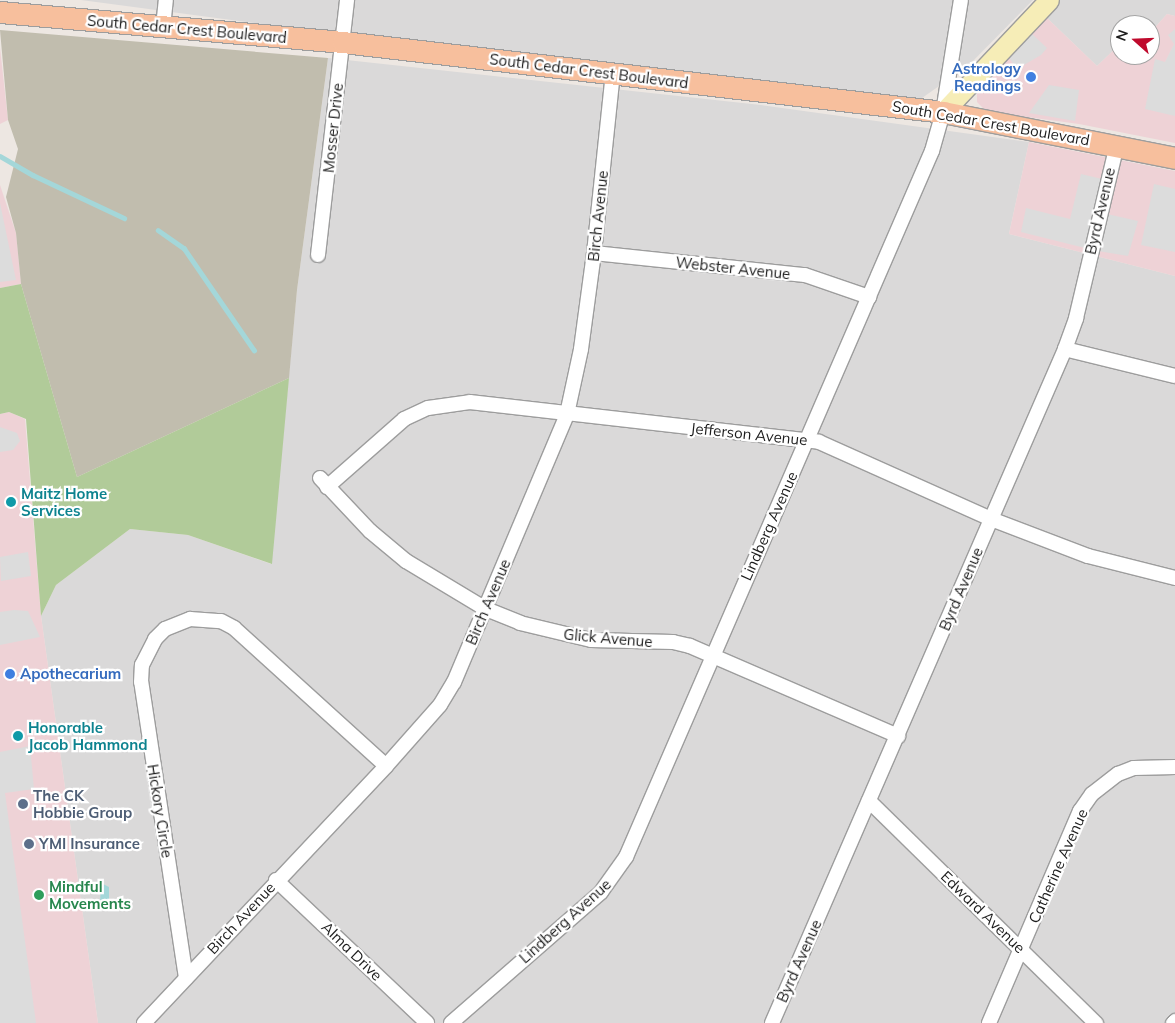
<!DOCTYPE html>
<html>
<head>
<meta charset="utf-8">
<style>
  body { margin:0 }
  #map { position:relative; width:1175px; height:1023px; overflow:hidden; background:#ede7e2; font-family:Mulish,sans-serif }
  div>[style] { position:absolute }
  .residential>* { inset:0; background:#dad9d9 }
  .commercial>* { inset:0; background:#eed2d6 }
  .construction>* { inset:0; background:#c1bdae }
  .forest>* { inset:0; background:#b1cb99 }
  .parking>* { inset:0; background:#dcdcdc }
  .water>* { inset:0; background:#a4d7d9 }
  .stream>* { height:4.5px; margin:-2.25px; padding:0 2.25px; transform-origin:2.25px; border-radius:2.25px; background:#a4d7d9 }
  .roads { filter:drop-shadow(1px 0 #9d9d9d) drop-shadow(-1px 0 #9d9d9d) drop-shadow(0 1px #9d9d9d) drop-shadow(0 -1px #9d9d9d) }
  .street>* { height:14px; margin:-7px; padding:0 7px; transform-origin:7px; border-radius:7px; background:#fff }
  .secondary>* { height:19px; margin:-9.5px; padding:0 9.5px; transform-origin:9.5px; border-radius:9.5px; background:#f6edb7 }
  .primary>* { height:21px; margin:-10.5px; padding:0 10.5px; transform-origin:10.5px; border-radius:10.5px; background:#f7bf9d }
  .dots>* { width:14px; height:14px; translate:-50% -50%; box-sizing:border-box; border:2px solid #fff; border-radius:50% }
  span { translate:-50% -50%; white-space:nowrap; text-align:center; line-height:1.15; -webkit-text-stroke:4.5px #fff; paint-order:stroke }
  .street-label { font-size:15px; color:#1c1c1c }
  .shop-label { font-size:15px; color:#366cbe; font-weight:700 }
  .right { translate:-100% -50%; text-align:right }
  .left { translate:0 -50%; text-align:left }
  .culture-label { font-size:15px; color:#0d838f; font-weight:700 }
  .service-label { font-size:15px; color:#4e5e75; font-weight:700 }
  .leisure-label { font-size:15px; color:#27864d; font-weight:700 }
  .north { position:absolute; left:1110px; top:15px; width:50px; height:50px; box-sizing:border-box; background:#fff; border:1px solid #a4a4a4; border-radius:50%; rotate:290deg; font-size:14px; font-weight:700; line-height:20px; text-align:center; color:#1c1c1c }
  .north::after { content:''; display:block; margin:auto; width:18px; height:22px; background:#bf0a2d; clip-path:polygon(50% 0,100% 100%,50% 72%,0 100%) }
</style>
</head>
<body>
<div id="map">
  <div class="residential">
    <i style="clip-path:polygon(81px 0,1033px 0,969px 65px,922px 98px,910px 98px,314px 31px)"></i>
    <i style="clip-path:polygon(1060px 0,1175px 0,1175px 16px,1167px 14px,1150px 33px,1150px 25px,1120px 25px,1120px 44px,1097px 66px,1045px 16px)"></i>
    <i style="clip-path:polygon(328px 58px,761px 105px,1029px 142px,1009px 234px,1175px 276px,1175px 1023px,98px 1023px,41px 616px,56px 585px,130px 529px,188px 535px,271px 564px,297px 290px)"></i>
  </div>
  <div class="commercial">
    <i style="clip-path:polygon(1167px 14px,1175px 16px,1175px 143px,1079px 124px,1013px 115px,984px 109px,977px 102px,977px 88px,1045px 16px,1097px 66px,1120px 44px,1120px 55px,1150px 55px,1150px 33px)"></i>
    <i style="clip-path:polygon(0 48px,8px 120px,0 124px)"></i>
    <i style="clip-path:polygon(1029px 142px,1175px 171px,1175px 276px,1009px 234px)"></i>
    <i style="clip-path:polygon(0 185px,16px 233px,21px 284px,0 288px)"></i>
    <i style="clip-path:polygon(9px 412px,25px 419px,41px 616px,98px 1023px,0 1023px,0 414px)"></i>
  </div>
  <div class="construction">
    <i style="clip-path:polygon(0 30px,328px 58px,297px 290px,289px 378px,77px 477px,21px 284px,16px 233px,6px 197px,18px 149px,8px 120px)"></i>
  </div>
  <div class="forest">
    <i style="clip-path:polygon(21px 284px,77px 477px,289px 378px,272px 564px,188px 535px,130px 529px,56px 585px,41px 616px,26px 419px,9px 412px,0 414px,0 288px)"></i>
  </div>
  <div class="parking">
    <i style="clip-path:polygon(1175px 29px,1175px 116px,1145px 109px,1155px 59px,1165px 62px,1174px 44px,1168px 35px)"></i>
    <i style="clip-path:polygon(1030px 32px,1047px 48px,1041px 55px,1017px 69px,1007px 55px)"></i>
    <i style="clip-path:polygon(1049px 85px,1079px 90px,1075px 121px,1029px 113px)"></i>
    <i style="clip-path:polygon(1081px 174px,1102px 179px,1085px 248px,1021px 232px,1026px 208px,1070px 219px)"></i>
    <i style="clip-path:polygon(1154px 184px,1175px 189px,1175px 252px,1141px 245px)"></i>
    <i style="clip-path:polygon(0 203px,16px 280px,0 282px)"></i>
    <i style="clip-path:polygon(1107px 214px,1138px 221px,1128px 256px,1098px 251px)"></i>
    <i style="clip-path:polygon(0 427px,17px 433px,20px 441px,13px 450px,0 452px)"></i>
    <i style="clip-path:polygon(28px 552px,31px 576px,1px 581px,0 557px)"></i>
    <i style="clip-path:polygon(14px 610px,28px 611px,40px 637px,0 645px,0 612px)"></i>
    <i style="clip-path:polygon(30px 746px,34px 789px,5px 793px,36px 1023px,0 1023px,0 752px)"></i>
  </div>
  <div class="water">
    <i style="clip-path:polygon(101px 883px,109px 887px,109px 905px,100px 904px)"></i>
  </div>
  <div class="stream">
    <i style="left:0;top:156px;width:38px;rotate:30deg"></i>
    <i style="left:33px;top:175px;width:101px;rotate:25.3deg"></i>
    <i style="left:158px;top:230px;width:32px;rotate:35deg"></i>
    <i style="left:184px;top:248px;width:124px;rotate:55.5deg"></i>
  </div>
  <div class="roads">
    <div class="street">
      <i style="left:163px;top:27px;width:27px;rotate:-84deg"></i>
      <i style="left:594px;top:253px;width:212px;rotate:6deg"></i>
      <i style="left:805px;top:275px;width:68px;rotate:19deg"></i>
      <i style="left:318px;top:255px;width:257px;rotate:-83.5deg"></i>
      <i style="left:1065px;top:349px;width:113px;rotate:13.8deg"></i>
      <i style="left:320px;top:478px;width:73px;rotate:46.7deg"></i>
      <i style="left:370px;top:531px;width:47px;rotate:39.8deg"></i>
      <i style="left:406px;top:561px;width:93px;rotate:31deg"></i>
      <i style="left:486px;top:609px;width:37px;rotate:22deg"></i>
      <i style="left:520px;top:623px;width:73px;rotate:13.5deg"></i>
      <i style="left:591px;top:640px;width:82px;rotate:1.4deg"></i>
      <i style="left:673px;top:642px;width:17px;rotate:13deg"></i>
      <i style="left:690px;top:646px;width:227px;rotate:23.4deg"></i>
      <i style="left:327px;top:487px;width:103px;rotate:-41.4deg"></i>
      <i style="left:404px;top:419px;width:26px;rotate:-25deg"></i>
      <i style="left:428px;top:408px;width:42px;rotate:-8.1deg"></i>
      <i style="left:470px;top:402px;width:351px;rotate:6.5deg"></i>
      <i style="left:819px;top:442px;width:188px;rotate:24.1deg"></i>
      <i style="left:991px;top:519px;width:104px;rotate:20.9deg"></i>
      <i style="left:1088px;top:556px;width:90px;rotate:14.2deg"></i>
      <i style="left:869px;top:801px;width:318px;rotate:44.4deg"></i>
      <i style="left:276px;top:880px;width:208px;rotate:43.4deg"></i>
      <i style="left:186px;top:978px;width:299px;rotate:-98.6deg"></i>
      <i style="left:141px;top:682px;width:17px;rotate:-87deg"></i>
      <i style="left:142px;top:665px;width:29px;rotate:-63deg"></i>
      <i style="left:155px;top:639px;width:14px;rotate:-45deg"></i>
      <i style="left:165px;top:629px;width:27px;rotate:-22deg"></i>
      <i style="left:190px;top:619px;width:31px;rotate:4deg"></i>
      <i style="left:221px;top:621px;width:15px;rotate:28deg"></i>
      <i style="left:234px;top:628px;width:205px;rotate:42.2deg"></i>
      <i style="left:144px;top:1023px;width:353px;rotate:-46.7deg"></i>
      <i style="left:386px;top:766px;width:81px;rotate:-48.5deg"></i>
      <i style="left:440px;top:705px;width:27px;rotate:-59deg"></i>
      <i style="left:454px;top:682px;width:291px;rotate:-67.1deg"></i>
      <i style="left:567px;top:414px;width:66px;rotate:-77.8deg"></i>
      <i style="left:581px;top:349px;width:97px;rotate:-82.3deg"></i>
      <i style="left:594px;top:253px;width:181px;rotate:-84deg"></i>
      <i style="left:451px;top:1023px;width:199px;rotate:-41.1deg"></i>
      <i style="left:601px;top:892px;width:43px;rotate:-54.5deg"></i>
      <i style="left:626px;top:857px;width:769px;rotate:-66.57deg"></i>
      <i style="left:932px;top:151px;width:41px;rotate:-74.2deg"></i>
      <i style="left:943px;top:112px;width:113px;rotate:-80.9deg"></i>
      <i style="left:772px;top:1023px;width:735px;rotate:-66.5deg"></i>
      <i style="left:1065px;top:349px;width:33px;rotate:-70deg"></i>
      <i style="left:1076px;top:318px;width:178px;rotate:-76.7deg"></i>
      <i style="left:989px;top:1023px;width:231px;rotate:-66.8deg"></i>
      <i style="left:1080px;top:811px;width:21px;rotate:-55deg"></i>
      <i style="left:1092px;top:794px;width:33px;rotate:-38deg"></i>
      <i style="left:1118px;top:774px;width:17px;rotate:-21deg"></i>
      <i style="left:1134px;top:768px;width:41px;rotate:-1.4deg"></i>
      <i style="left:1173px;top:1023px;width:3px;rotate:-45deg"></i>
    </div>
    <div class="secondary">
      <i style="left:943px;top:112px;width:154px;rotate:-46.6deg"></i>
    </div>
    <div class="primary">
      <i style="left:0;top:12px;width:344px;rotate:5deg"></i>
      <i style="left:343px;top:42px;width:604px;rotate:6.65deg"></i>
      <i style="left:943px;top:112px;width:237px;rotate:11.2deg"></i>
    </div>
  </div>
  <div class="dots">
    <i style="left:1031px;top:77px;background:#3f7fe0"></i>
    <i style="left:11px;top:502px;background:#0f9aa8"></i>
    <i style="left:10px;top:674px;background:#3f7fe0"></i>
    <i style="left:18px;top:736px;background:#0f9aa8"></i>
    <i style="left:23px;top:804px;background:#5c6f8a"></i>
    <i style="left:29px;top:844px;background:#5c6f8a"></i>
    <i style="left:39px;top:895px;background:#2e9e5b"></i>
  </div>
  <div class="street-label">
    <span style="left:187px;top:29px;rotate:5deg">South Cedar Crest Boulevard</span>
    <span style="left:589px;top:71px;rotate:7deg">South Cedar Crest Boulevard</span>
    <span style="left:991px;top:123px;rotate:10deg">South Cedar Crest Boulevard</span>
    <span style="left:333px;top:128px;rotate:-84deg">Mosser Drive</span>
    <span style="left:1100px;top:211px;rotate:-77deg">Byrd Avenue</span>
    <span style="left:598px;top:216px;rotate:-84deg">Birch Avenue</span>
    <span style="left:733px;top:268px;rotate:6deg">Webster Avenue</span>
    <span style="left:749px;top:434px;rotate:6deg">Jefferson Avenue</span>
    <span style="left:769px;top:526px;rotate:-66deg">Lindberg Avenue</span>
    <span style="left:961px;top:589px;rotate:-67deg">Byrd Avenue</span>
    <span style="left:488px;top:602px;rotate:-67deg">Birch Avenue</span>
    <span style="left:608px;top:638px;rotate:5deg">Glick Avenue</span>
    <span style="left:160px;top:811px;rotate:81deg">Hickory Circle</span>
    <span style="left:1058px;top:866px;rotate:-66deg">Catherine Avenue</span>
    <span style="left:983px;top:912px;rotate:44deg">Edward Avenue</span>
    <span style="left:241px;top:918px;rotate:-47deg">Birch Avenue</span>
    <span style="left:565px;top:921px;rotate:-42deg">Lindberg Avenue</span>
    <span style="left:352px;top:951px;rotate:44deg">Alma Drive</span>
    <span style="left:799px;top:961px;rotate:-66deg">Byrd Avenue</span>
  </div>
  <div class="shop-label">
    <span class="right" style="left:1021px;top:77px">Astrology<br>Readings</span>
    <span class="left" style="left:20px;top:674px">Apothecarium</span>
  </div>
  <div class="culture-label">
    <span class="left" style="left:21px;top:502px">Maitz Home<br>Services</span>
    <span class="left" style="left:28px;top:736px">Honorable<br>Jacob Hammond</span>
  </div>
  <div class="service-label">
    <span class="left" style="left:33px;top:804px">The CK<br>Hobbie Group</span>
    <span class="left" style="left:39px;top:844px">YMI Insurance</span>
  </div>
  <div class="leisure-label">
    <span class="left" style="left:49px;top:895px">Mindful<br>Movements</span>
  </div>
  <div class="north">N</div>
</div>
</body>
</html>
